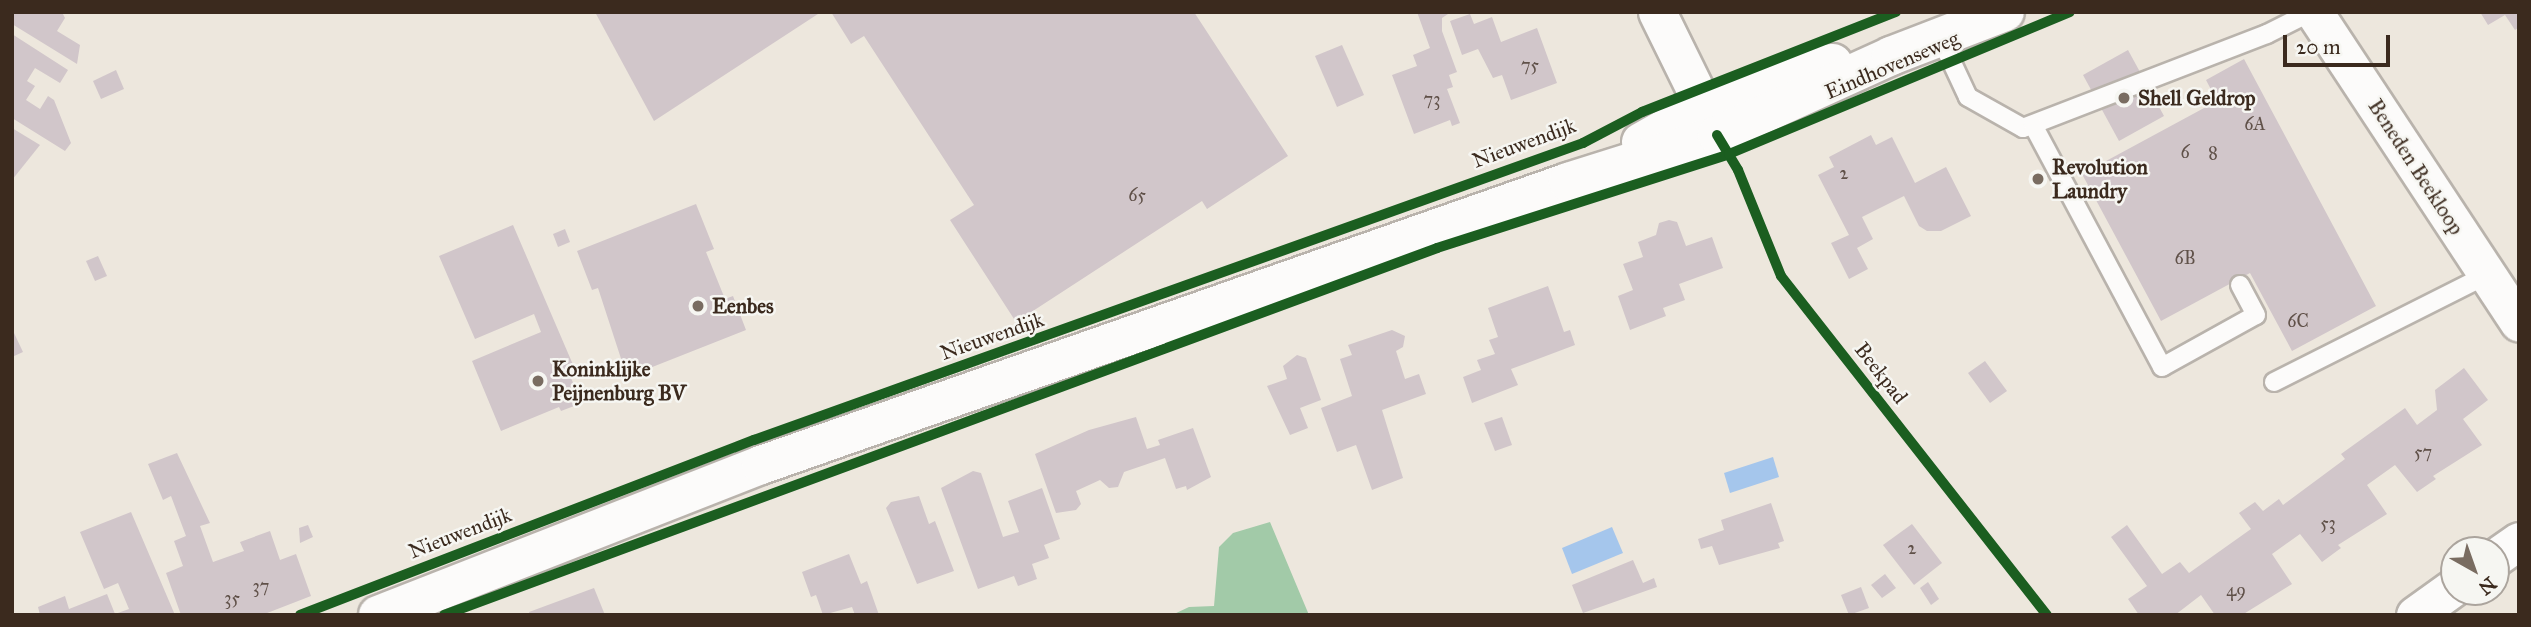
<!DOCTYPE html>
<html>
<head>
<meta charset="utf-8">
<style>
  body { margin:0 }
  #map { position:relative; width:2531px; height:627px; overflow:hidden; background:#ede7dd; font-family:"IM FELL Great Primer",serif }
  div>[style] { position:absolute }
  .forest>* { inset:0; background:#a2caa8 }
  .water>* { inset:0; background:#a5c6ec }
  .building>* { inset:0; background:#d1c6ca }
  .roads { filter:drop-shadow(2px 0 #b9b3ac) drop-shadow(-2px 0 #b9b3ac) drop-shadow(0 2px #b9b3ac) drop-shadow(0 -2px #b9b3ac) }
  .service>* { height:18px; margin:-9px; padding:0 9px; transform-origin:9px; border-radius:9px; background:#fcfbfa }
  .minor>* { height:37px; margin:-18.5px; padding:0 18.5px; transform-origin:18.5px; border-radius:18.5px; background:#fcfbfa }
  .secondary>* { height:38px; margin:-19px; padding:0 19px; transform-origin:19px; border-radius:19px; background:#fcfbfa }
  .cycleway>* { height:10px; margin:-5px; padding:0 5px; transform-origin:5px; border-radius:5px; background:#1b5e20 }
  .dots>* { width:19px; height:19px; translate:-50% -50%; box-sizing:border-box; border:4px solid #f6f6f2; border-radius:50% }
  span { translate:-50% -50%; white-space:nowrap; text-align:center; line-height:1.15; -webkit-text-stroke:5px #f6f6f2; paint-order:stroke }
  .number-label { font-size:18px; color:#605149 }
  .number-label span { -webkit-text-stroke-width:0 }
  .street-label { font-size:21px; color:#3b2a1e }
  .poi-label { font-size:21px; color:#3b2a1e; font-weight:700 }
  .left { translate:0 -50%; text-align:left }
  .frame { position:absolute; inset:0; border:14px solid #3b2a1e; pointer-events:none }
  .north { position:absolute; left:2440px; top:536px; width:70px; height:70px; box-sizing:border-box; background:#f6f6f2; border:2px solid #aba49d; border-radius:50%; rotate:140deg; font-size:19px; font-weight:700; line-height:28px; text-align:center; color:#3b2a1e }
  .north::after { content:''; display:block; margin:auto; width:24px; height:32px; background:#796c61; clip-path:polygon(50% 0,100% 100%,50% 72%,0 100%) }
  .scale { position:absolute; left:2283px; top:35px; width:107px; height:32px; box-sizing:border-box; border:4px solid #3b2a1e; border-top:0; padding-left:9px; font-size:21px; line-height:24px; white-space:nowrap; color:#3b2a1e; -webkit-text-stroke:5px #f6f6f2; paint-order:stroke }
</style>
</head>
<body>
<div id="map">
  <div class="forest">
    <i style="clip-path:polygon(1270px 522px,1309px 615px,1172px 615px,1189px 607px,1214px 606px,1219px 547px,1233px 533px)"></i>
  </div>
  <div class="water">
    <i style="clip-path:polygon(1773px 457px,1779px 477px,1730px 493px,1724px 473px)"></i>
    <i style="clip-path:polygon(1612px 527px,1623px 553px,1572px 574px,1562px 548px)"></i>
  </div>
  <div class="building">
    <i style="clip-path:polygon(12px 12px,62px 12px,65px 18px,57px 31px,80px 45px,77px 64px,12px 24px)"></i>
    <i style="clip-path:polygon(595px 12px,821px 12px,654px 121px)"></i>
    <i style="clip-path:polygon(831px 12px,1194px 12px,1288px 156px,1207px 209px,1202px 201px,1016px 322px,950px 220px,974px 205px,864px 36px,851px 44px)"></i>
    <i style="clip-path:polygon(1417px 12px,1451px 12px,1442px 18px,1442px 31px,1457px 72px,1449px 75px,1453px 87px,1447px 89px,1460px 123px,1452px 126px,1450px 120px,1414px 134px,1392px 75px,1417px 66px,1413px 55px,1430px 48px)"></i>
    <i style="clip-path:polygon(2480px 12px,2519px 12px,2519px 27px,2515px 30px,2505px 15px,2488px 25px)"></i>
    <i style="clip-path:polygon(1470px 14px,1474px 24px,1492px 17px,1501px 42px,1537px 28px,1557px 83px,1511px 100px,1502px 75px,1493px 78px,1478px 49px,1462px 55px,1450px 21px)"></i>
    <i style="clip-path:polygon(12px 34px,68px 70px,60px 83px,35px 68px,27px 81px,35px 86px,26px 100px,40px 109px,48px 96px,54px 100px,71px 143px,65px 151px,12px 118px)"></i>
    <i style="clip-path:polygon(1342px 45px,1364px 95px,1337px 107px,1315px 56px)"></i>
    <i style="clip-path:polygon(2128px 50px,2164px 116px,2119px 141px,2083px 75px)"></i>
    <i style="clip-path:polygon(2244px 59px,2376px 306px,2292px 351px,2250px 273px,2161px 321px,2082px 174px,2217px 101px,2206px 80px)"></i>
    <i style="clip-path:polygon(116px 70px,124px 89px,101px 99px,93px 81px)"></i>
    <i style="clip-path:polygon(12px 128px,40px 145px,12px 180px)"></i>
    <i style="clip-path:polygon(1871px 135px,1876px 145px,1892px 137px,1915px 183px,1946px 167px,1971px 216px,1941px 231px,1927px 231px,1919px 226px,1904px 196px,1862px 217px,1873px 239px,1857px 248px,1868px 269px,1849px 279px,1831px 243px,1849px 235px,1818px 175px,1834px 167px,1829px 157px)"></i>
    <i style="clip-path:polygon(696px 204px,714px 249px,706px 252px,725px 299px,733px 296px,746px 330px,627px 377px,598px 288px,592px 290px,577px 251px)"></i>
    <i style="clip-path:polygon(1669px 220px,1677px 222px,1686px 246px,1712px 237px,1723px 268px,1679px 284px,1685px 300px,1663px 308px,1666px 316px,1630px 330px,1618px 296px,1633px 290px,1623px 264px,1643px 257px,1638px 242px,1656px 235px,1659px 223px)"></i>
    <i style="clip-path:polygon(513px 225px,574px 367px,567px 369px,582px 403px,561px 411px,559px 407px,501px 431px,472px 361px,541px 332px,534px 314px,475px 339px,439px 256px)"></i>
    <i style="clip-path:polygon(565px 229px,570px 242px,558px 247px,553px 234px)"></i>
    <i style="clip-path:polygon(98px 256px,107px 276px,95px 281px,86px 261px)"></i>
    <i style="clip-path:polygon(1548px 286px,1564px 332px,1570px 330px,1575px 345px,1511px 369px,1518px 385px,1472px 403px,1463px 377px,1481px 370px,1477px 360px,1495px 354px,1489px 340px,1498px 337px,1488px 308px)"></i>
    <i style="clip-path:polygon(1392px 330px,1405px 336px,1403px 347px,1396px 351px,1405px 379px,1419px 374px,1426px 394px,1382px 410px,1403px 478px,1372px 490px,1356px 445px,1337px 452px,1321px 408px,1352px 396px,1340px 359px,1352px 355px,1348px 345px)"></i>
    <i style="clip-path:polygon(14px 333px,23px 352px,12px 357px,12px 334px)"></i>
    <i style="clip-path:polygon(1297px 355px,1306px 358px,1321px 400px,1300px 408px,1308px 428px,1290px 435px,1267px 386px,1287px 379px,1283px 366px)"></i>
    <i style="clip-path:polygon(1985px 361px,2007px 391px,1990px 403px,1968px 373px)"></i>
    <i style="clip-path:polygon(2464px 368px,2488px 400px,2463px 419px,2482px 445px,2433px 476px,2436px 479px,2417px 492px,2395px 465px,2367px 485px,2387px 514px,2338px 545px,2341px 548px,2322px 562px,2300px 534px,2272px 554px,2292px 584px,2242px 615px,2215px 615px,2201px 595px,2175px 615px,2139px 615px,2128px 599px,2147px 586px,2111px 537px,2127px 525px,2162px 574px,2180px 562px,2189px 573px,2251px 529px,2239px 513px,2255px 502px,2263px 511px,2279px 499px,2283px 505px,2345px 459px,2341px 454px,2405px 408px,2417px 425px,2437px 410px,2435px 390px)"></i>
    <i style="clip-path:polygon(1136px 417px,1147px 449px,1160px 445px,1158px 440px,1193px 428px,1211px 477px,1187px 490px,1186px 486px,1176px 489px,1165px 458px,1124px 472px,1118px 487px,1109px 488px,1100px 480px,1076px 491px,1081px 504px,1076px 510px,1056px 513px,1035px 454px,1089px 430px)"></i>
    <i style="clip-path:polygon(1502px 417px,1512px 445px,1495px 451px,1484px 423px)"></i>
    <i style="clip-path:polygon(177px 453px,210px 523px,200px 526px,213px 562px,244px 551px,240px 542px,270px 531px,280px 560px,296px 554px,311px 596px,262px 615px,181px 615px,166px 573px,183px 566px,174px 541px,186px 536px,171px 496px,163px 500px,148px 464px)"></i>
    <i style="clip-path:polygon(973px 471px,981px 473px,1003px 537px,1019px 532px,1008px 501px,1042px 488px,1060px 539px,1044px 545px,1049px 558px,1032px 564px,1037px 579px,1018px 586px,1014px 576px,978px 589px,941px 488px)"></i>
    <i style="clip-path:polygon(919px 496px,929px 524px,935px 521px,954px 571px,917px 584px,886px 508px,891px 502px)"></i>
    <i style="clip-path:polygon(1771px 503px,1784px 541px,1778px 543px,1780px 548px,1719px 565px,1712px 546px,1701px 549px,1698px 539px,1724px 530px,1721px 520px)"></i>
    <i style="clip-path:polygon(131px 512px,175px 615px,40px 615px,38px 607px,65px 596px,69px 609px,107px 594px,115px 614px,129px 609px,118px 583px,104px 589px,80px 532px)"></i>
    <i style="clip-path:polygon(1912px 524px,1942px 563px,1914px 585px,1883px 545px)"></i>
    <i style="clip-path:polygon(308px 525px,313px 537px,300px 543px,299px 528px)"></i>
    <i style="clip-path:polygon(849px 554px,861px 584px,867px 581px,879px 615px,855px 615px,852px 607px,823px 615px,816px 595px,811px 597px,802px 572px)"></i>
    <i style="clip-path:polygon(1633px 560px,1643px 583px,1654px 578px,1657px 587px,1583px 613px,1572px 585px)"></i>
    <i style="clip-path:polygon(1885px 574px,1896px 588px,1882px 598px,1871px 585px)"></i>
    <i style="clip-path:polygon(1928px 582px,1939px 599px,1931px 605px,1920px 588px)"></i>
    <i style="clip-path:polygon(1861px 587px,1869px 608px,1849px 615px,1841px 595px)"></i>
    <i style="clip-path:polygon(594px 588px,605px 615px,530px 615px,529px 612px)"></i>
  </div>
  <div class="roads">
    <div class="service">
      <i style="left:1940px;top:37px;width:66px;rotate:65deg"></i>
      <i style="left:1968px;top:97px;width:63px;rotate:29.4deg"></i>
      <i style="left:2023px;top:128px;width:261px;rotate:-21.1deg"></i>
      <i style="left:2267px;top:34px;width:49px;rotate:-26.6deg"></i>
      <i style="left:2033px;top:125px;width:274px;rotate:61.9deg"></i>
      <i style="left:2162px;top:367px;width:107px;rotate:-29deg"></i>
      <i style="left:2256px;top:315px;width:34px;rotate:-118deg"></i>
      <i style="left:2274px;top:382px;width:238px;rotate:-26.7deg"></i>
    </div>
    <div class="minor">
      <i style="left:1657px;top:12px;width:136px;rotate:63.8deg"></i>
      <i style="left:2314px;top:12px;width:372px;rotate:56.6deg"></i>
      <i style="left:2496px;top:557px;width:28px;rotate:-35deg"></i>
      <i style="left:2415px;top:615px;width:48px;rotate:-35.7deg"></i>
    </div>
    <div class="secondary">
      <i style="left:1641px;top:142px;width:71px;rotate:-29.4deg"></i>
      <i style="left:1703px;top:107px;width:118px;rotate:-20.9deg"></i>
      <i style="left:1813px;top:65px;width:20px;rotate:-6deg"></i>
      <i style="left:378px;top:615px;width:411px;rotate:-21.4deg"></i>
      <i style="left:761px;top:465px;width:855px;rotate:-19.32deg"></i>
      <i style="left:1568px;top:182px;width:156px;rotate:-17.5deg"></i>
      <i style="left:1717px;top:135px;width:191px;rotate:-24.4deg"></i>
      <i style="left:1891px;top:56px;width:122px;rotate:-21.1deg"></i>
    </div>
  </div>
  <div class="cycleway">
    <i style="left:1717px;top:135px;width:41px;rotate:59deg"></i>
    <i style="left:1738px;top:170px;width:114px;rotate:67.9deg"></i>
    <i style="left:1781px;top:276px;width:431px;rotate:51.9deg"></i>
    <i style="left:300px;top:615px;width:487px;rotate:-21.1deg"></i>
    <i style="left:754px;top:440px;width:881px;rotate:-19.71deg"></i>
    <i style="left:1583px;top:143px;width:67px;rotate:-27.7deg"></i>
    <i style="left:1642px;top:112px;width:273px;rotate:-21.5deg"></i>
    <i style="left:444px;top:615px;width:1059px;rotate:-20.28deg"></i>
    <i style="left:1437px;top:248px;width:307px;rotate:-17.8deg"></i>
    <i style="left:1729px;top:154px;width:369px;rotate:-22.6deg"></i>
  </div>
  <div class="dots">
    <i style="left:2124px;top:98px;background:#796c61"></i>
    <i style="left:2038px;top:179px;background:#796c61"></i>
    <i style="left:698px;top:306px;background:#796c61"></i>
    <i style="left:538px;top:381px;background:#796c61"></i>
  </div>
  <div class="number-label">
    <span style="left:1530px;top:65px">75</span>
    <span style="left:1432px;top:99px">73</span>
    <span style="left:2255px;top:124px">6A</span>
    <span style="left:2185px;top:152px">6</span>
    <span style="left:2213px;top:153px">8</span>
    <span style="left:1844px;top:173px">2</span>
    <span style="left:1137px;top:195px">65</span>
    <span style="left:2185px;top:258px">6B</span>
    <span style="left:2298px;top:321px">6C</span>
    <span style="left:2423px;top:452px">57</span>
    <span style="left:2328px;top:523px">53</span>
    <span style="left:1912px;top:548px">2</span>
    <span style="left:261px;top:586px">37</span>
    <span style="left:2236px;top:590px">49</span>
    <span style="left:232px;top:598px">35</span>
  </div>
  <div class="street-label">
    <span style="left:1892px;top:65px;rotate:-23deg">Eindhovenseweg</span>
    <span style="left:1524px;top:143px;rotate:-20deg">Nieuwendijk</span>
    <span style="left:2416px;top:167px;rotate:57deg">Beneden Beekloop</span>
    <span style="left:992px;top:336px;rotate:-19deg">Nieuwendijk</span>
    <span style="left:1881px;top:373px;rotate:52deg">Beekpad</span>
    <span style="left:460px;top:533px;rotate:-21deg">Nieuwendijk</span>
  </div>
  <div class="poi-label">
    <span class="left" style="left:2138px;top:98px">Shell Geldrop</span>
    <span class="left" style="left:2052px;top:179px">Revolution<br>Laundry</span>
    <span class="left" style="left:712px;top:306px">Eenbes</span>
    <span class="left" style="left:552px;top:381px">Koninklijke<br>Peijnenburg BV</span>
  </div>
  <div class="frame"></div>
  <div class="north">N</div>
  <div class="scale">20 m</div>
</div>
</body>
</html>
